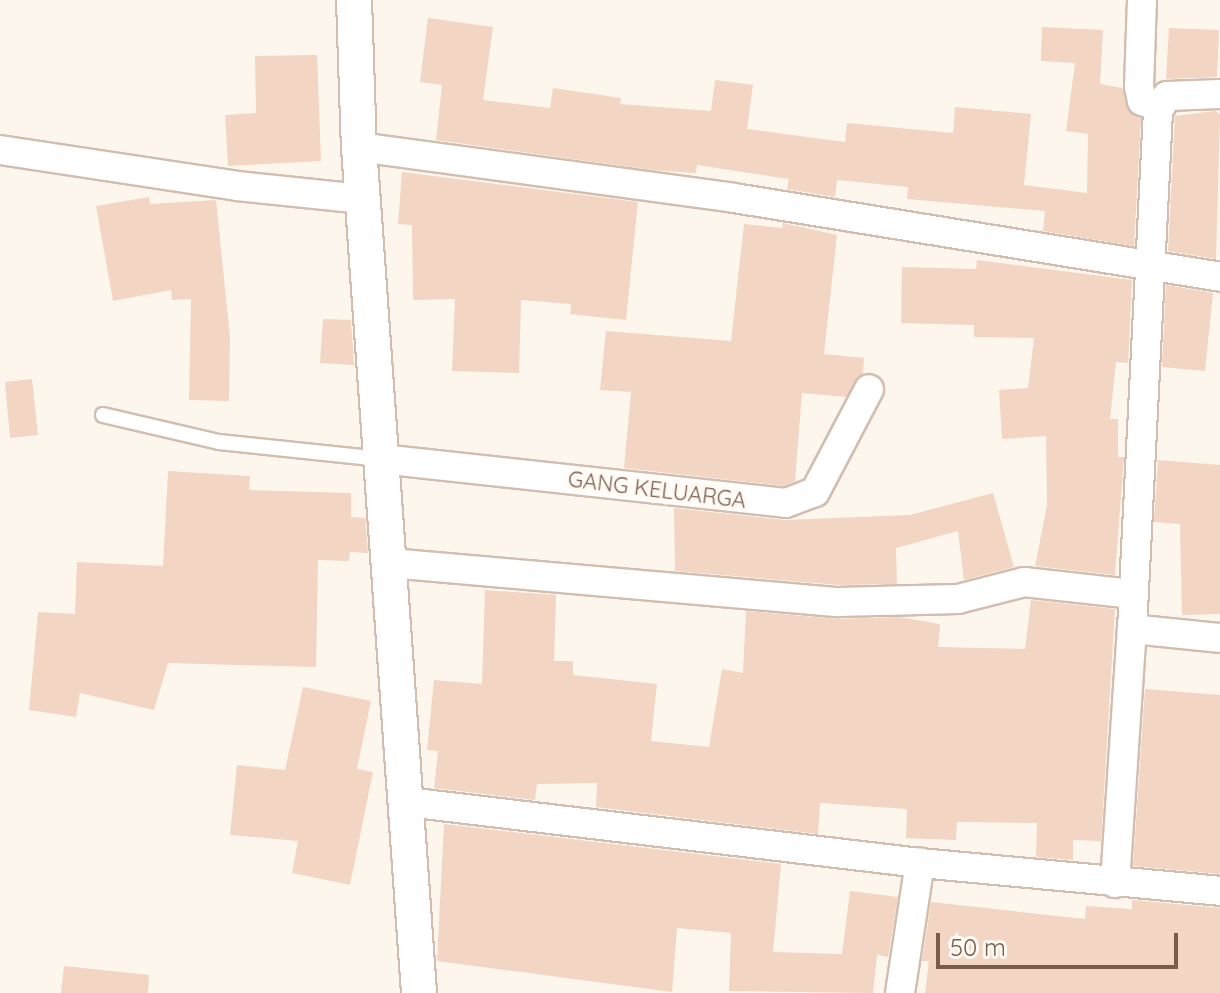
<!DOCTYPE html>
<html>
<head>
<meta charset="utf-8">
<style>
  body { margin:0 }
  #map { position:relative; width:1220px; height:993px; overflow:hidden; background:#fdf6ec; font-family:Quicksand,sans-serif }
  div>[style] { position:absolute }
  .building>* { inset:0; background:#f3d5c3 }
  .roads { filter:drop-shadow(2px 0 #d1beb0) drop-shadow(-2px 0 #d1beb0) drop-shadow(0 2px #d1beb0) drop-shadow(0 -2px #d1beb0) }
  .service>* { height:14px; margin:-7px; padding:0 7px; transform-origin:7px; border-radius:7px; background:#fff }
  .minor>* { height:28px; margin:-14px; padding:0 14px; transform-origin:14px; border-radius:14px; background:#fff }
  .tertiary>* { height:34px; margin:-17px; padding:0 17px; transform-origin:17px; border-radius:17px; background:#fff }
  span { translate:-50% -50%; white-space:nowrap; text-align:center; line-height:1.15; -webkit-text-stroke:8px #fffaf3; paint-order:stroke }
  .street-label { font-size:22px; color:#7a5c4d }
  .scale { position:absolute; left:936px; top:933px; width:242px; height:36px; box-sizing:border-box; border:4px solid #7a5c4d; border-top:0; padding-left:10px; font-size:24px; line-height:28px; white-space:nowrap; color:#7a5c4d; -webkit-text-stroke:6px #fffaf3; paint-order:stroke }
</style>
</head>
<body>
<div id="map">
  <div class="building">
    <i style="clip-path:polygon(428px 18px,493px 27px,483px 100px,550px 108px,553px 88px,621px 98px,620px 104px,711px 111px,715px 80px,753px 85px,747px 129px,845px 142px,847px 123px,953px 133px,955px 107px,1031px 114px,1024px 185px,1087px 193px,1088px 134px,1066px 131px,1075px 63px,1041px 61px,1042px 27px,1103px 30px,1100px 84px,1122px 88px,1129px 112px,1141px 119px,1134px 246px,1043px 231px,1045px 211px,907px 199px,908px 187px,837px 180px,835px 197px,787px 189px,789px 179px,697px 165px,696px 173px,652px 170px,436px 140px,442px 85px,420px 82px)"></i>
    <i style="clip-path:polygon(1169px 28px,1219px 30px,1217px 77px,1166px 79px)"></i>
    <i style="clip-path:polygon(317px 55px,321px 161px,228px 166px,225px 115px,256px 113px,255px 56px)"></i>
    <i style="clip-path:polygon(1215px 111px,1220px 114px,1216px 259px,1168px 251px,1175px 116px)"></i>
    <i style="clip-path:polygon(402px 172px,638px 202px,626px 320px,570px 314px,571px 304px,521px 300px,519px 373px,452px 371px,455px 299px,413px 300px,412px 225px,398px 224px)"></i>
    <i style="clip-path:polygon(149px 197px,150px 204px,216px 200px,230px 337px,229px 401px,189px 400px,191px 299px,172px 300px,171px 290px,113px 301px,96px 206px)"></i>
    <i style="clip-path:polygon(783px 223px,837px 235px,824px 354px,864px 358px,863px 374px,846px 397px,802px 393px,795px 481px,784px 486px,624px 468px,631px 392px,600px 390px,606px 331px,731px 341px,744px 224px,782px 228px)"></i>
    <i style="clip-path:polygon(977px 260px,1132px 280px,1128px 363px,1116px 362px,1110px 419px,1118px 419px,1118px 457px,1124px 457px,1115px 575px,1035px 566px,1047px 505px,1046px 436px,1002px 439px,999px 390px,1028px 388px,1034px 338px,974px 337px,974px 325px,901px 323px,902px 267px,976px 269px)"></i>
    <i style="clip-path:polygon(1166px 285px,1213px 293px,1205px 371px,1162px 367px)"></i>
    <i style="clip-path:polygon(323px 319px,351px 320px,354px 365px,320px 363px)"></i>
    <i style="clip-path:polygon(32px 379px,38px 435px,10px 438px,5px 382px)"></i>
    <i style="clip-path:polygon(1158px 460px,1220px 465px,1220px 614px,1182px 615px,1180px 524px,1154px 522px)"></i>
    <i style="clip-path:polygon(168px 471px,250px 476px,249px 490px,351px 493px,351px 517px,365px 518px,368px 553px,350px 552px,349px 561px,318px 560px,316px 667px,168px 663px,154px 710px,80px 693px,76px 717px,29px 710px,38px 612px,75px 614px,77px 562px,163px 566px)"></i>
    <i style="clip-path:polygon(993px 493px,1014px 567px,964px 580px,958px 531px,896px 548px,897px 584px,839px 585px,675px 571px,674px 508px,784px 520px,910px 515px)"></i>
    <i style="clip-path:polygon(485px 590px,556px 595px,554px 661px,573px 661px,573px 675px,657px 684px,651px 741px,709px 747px,722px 669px,743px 673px,746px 611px,837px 619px,899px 617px,940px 624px,938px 647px,1025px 649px,1031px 600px,1115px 609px,1101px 841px,1073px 840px,1073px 860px,1036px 857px,1037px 823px,957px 822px,956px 840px,906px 838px,907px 809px,820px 803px,818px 834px,596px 807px,597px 783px,537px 784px,535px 800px,434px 788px,438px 751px,427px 750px,434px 680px,482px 684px)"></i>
    <i style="clip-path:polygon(303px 687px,371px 701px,357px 769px,373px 772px,350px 885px,292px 873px,298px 841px,230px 835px,237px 765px,285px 770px)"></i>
    <i style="clip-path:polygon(1145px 689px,1220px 695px,1220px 874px,1133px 866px)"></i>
    <i style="clip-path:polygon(444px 824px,781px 864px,773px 952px,842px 954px,850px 891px,898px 897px,888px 957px,877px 955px,873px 993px,729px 991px,731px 933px,677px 928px,672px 992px,437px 961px)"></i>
    <i style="clip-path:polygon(1132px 900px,1220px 908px,1220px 993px,925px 993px,929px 961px,922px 961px,931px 902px,1085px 919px,1086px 906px,1132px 909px)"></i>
    <i style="clip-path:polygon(64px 966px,149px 975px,148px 993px,61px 993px)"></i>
  </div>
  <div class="roads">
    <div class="service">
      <i style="left:103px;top:415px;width:119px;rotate:13.1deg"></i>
      <i style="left:219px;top:442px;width:163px;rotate:6deg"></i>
    </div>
    <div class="minor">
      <i style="left:1142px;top:0;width:87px;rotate:92deg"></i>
      <i style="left:1139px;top:87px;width:14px;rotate:78deg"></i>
      <i style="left:1142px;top:101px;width:18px;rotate:19deg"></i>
      <i style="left:1220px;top:94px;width:53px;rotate:177.8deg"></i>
      <i style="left:1167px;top:96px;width:17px;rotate:121deg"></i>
      <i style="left:1158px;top:111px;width:519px;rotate:92.87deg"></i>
      <i style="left:1132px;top:629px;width:88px;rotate:5.8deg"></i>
      <i style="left:359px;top:147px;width:378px;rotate:7.7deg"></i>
      <i style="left:734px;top:198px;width:492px;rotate:9.2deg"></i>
      <i style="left:0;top:150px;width:240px;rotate:8.6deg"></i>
      <i style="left:237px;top:186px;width:127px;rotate:5.9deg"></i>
      <i style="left:381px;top:459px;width:407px;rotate:6.2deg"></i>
      <i style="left:786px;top:503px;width:31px;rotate:-21deg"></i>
      <i style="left:815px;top:492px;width:116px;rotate:-62.3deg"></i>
      <i style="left:390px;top:563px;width:450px;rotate:5deg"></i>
      <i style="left:838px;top:602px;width:120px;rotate:-1.4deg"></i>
      <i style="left:958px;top:599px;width:68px;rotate:-14.4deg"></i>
      <i style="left:1024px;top:582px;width:110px;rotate:6.3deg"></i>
      <i style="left:407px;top:802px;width:517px;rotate:6.78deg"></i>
      <i style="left:920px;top:863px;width:301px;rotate:5.3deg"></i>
      <i style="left:1115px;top:883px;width:255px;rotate:-86.2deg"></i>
      <i style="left:900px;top:993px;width:132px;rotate:-81.3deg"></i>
    </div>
    <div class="tertiary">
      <i style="left:354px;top:0;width:147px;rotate:88.1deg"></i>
      <i style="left:359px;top:147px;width:848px;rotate:85.94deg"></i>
    </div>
  </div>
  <div class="street-label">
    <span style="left:657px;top:490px;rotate:7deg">GANG KELUARGA</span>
  </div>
  <div class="scale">50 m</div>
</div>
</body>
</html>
